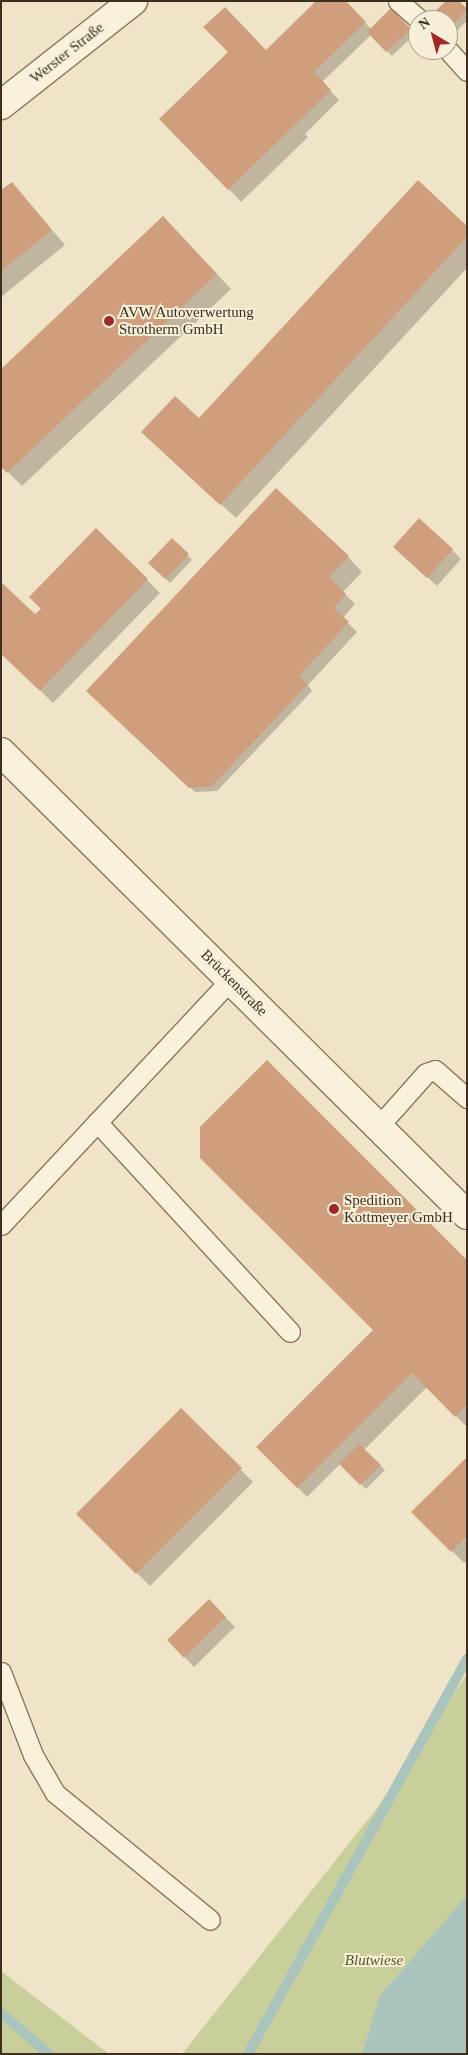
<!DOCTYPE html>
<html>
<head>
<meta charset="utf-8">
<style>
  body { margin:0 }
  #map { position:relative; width:468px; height:2055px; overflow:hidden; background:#f0e4c8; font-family:"Times New Roman",serif }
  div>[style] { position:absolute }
  .green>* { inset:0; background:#c9cf9b }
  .water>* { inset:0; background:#a9c4bc }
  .shadow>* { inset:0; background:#0003 }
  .stream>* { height:10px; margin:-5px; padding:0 5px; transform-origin:5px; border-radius:5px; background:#a9c4bc }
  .building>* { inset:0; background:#cf9f7d }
  .roads { filter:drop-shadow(1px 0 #8d765c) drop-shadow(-1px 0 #8d765c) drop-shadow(0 1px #8d765c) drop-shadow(0 -1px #8d765c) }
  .service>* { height:19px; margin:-9.5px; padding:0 9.5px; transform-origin:9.5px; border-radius:9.5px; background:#faf1dc }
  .secondary>* { height:28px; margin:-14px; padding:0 14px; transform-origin:14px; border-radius:14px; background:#faf1dc }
  .dots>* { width:14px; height:14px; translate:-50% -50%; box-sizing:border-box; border:2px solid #f7eed8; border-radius:50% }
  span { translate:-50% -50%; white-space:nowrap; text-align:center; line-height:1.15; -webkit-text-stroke:4px #f7eed8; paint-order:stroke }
  .street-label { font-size:15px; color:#3d2e20 }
  .poi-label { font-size:15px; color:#3d2e20 }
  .left { translate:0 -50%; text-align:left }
  .park-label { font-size:15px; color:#4d5a26; font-style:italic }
  .frame { position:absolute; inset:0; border:2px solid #3d2e20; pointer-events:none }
  .north { position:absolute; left:408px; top:10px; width:50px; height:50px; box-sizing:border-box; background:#f7eed8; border:1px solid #ada18e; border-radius:50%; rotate:323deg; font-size:14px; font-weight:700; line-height:20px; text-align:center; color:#3d2e20 }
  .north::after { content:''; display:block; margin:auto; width:18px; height:22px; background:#9e2a2b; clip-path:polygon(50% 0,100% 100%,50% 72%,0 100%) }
</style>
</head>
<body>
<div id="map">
  <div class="green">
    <i style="clip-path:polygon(467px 1674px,467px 2054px,182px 2054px,377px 1808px)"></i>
    <i style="clip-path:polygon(1px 1971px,109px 2054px,1px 2054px)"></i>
  </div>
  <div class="water">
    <i style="clip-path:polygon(467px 1895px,467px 2054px,362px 2054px,380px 1996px)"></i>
  </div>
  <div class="shadow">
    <i style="clip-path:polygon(345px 1px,371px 29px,391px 10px,415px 34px,392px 56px,371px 35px,322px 82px,339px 100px,305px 134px,308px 137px,241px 202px,229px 189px,266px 51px)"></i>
    <i style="clip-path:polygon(458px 1px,467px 11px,467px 21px,454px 33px,448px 27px,448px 20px,442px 20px)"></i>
    <i style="clip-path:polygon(12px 183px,65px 245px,1px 297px,1px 192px)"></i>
    <i style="clip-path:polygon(467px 227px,467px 268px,236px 518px,181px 468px,198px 419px)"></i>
    <i style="clip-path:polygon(177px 232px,231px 289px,22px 486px,1px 465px)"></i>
    <i style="clip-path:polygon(96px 530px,160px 593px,53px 703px,1px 652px,42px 609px)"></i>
    <i style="clip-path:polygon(172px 540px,192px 560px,170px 583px,150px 563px)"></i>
    <i style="clip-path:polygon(452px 550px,461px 559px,437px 586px,404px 556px)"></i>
    <i style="clip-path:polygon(348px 557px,362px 572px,343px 592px,355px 604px,343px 618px,357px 632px,308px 685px,312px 691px,217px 791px,195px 792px,87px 691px)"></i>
    <i style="clip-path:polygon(467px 1261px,467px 1427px,427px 1387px,364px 1450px,385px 1470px,366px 1489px,340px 1464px,307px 1497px,258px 1447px)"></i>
    <i style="clip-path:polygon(181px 1410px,253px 1482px,150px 1586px,78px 1514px)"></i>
    <i style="clip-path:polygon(467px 1458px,467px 1561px,464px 1563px,413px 1512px)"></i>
    <i style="clip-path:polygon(209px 1601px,235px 1627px,194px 1667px,169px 1640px)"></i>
  </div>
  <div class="stream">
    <i style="left:1px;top:2013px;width:63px;rotate:40.5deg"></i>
    <i style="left:248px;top:2054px;width:452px;rotate:-61deg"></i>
  </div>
  <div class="building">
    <i style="clip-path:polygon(316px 1px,346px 1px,366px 22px,314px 72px,331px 90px,228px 190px,159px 119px,228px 52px,203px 27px,225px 7px,266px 50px)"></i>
    <i style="clip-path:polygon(446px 1px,459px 1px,467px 9px,448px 30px,448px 20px,440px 20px,433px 13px)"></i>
    <i style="clip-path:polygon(391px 8px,411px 29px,386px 52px,367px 32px)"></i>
    <i style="clip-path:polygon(418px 180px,467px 226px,467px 237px,220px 505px,141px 432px,175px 396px,199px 418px)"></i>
    <i style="clip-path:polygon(12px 182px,52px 230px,1px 271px,1px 190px)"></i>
    <i style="clip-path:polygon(163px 216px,217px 274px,7px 473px,1px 467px,1px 369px)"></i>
    <i style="clip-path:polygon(276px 488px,349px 556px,329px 577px,346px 594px,334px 608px,349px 622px,299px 676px,308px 684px,212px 786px,189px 788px,86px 691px)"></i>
    <i style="clip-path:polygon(419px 518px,453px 549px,427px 578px,393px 547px)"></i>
    <i style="clip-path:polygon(96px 528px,148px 579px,40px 691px,1px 654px,1px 582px,35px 614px,41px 609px,29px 597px)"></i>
    <i style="clip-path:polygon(172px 538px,189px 554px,165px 579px,148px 563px)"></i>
    <i style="clip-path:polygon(267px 1060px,467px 1260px,467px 1405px,455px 1417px,412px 1373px,297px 1488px,256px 1447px,373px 1330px,200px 1158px,200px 1127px)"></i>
    <i style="clip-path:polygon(181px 1408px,242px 1468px,136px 1574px,76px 1514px)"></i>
    <i style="clip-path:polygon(359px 1444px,381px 1465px,360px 1485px,339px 1464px)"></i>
    <i style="clip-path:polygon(467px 1457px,467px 1536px,451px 1552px,411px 1512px)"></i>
    <i style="clip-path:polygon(209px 1599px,226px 1617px,184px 1658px,167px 1640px)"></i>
  </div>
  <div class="roads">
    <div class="service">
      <i style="left:398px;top:1px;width:29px;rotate:41deg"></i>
      <i style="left:448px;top:50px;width:28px;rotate:48deg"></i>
      <i style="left:97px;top:1122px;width:285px;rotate:47.4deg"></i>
      <i style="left:378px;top:1127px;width:72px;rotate:-48.4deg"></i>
      <i style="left:426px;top:1073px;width:9px;rotate:-18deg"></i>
      <i style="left:435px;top:1070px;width:43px;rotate:41.2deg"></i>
      <i style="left:1px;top:1225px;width:335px;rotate:-46.9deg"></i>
      <i style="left:1px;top:1672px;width:89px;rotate:68.9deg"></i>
      <i style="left:33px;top:1755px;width:44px;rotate:59.9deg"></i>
      <i style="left:55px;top:1793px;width:200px;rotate:39.3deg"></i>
    </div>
    <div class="secondary">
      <i style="left:1px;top:105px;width:168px;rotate:-38.2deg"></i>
      <i style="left:1px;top:752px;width:657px;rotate:44.81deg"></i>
    </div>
  </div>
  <div class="dots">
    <i style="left:109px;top:321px;background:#9e2a2b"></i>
    <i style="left:334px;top:1209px;background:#9e2a2b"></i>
  </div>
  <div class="street-label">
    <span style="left:67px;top:53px;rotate:-38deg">Werster Straße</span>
    <span style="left:234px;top:983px;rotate:45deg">Brückenstraße</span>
  </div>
  <div class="poi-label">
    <span class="left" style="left:119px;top:321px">AVW Autoverwertung<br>Strotherm GmbH</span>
    <span class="left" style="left:344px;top:1209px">Spedition<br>Kottmeyer GmbH</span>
  </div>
  <div class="park-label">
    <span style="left:374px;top:1961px">Blutwiese</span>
  </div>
  <div class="frame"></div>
  <div class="north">N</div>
</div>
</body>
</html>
